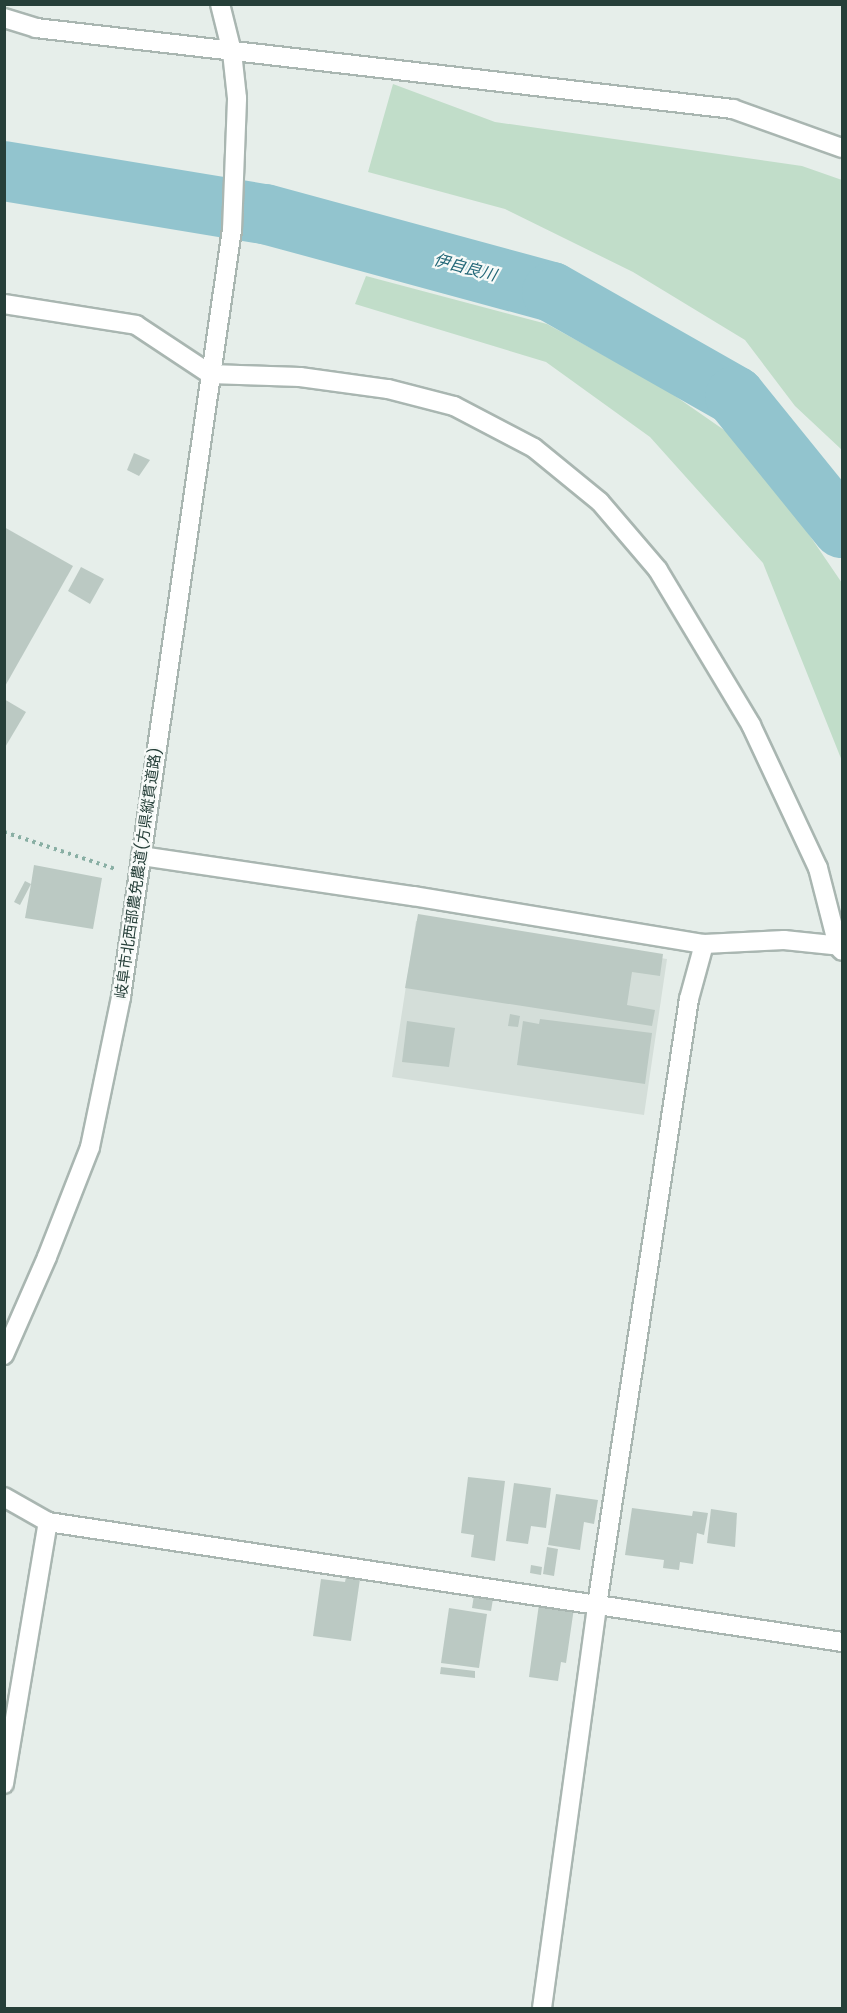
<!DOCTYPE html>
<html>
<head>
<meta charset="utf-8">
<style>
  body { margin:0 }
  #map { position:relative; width:847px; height:2013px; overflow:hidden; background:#e6eeea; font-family:Poppins,"Noto Sans JP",sans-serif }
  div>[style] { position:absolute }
  .built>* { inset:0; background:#d4ded9 }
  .green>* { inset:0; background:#c1ddc9 }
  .river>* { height:60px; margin:-30px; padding:0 30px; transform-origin:30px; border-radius:30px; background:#92c4ce }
  .building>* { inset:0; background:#bbc9c3 }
  .path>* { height:4px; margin-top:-2px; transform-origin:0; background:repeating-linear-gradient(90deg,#89afa4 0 3px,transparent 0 7.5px) }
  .roads { filter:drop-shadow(2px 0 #a9b6b1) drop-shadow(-2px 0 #a9b6b1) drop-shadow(0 2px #a9b6b1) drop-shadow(0 -2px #a9b6b1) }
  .minor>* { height:18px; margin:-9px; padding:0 9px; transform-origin:9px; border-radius:9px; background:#fff }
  span { translate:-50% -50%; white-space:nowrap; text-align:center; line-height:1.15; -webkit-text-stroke:4.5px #f7faf8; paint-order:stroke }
  .street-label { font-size:15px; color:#263f39 }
  .water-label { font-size:16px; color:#236878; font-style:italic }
  .frame { position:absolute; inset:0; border:6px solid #263f39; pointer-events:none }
</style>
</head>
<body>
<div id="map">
  <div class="built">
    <i style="clip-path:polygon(416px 921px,667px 959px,644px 1115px,392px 1077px)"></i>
  </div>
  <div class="green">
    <i style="clip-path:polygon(393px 84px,495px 122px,802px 166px,842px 180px,842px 450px,795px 406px,745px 340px,633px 272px,505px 209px,368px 172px)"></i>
    <i style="clip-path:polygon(366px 276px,547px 324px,665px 389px,750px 448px,842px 583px,842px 761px,763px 563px,650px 437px,546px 362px,355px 304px)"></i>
  </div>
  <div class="river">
    <i style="left:4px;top:171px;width:265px;rotate:9.4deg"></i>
    <i style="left:265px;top:214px;width:297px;rotate:15.2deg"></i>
    <i style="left:552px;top:292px;width:210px;rotate:29.6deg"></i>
    <i style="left:735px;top:396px;width:170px;rotate:51deg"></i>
  </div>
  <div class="building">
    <i style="clip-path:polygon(134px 453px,150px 460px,139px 476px,127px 470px)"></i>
    <i style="clip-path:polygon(4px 527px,73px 566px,4px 688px)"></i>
    <i style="clip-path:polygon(81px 567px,104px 579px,90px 604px,68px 591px)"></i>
    <i style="clip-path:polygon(4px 699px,26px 712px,4px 749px)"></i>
    <i style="clip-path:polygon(34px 865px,102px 878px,93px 929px,25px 918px,31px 884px,20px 905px,14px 902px,25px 881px,31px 884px)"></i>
    <i style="clip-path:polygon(418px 914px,663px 954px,660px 976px,632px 972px,627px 1005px,655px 1010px,652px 1026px,405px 988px)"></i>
    <i style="clip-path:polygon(510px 1014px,520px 1016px,518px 1027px,508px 1026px)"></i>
    <i style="clip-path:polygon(540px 1019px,652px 1033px,645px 1084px,517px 1065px,523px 1021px,539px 1024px)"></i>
    <i style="clip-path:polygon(407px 1021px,455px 1028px,449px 1067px,402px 1062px)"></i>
    <i style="clip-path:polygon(468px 1477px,505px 1481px,495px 1561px,471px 1557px,474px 1535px,461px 1533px)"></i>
    <i style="clip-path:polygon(514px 1483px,551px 1488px,546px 1528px,531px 1526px,528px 1544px,506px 1541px)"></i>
    <i style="clip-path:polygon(556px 1494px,598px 1500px,594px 1524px,584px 1522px,580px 1550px,548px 1545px)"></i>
    <i style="clip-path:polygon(632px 1508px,692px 1516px,693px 1511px,708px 1513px,704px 1535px,697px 1533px,693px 1564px,680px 1562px,679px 1570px,663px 1568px,664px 1560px,625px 1555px)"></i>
    <i style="clip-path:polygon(711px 1509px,737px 1513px,735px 1547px,707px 1543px)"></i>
    <i style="clip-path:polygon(547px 1547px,558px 1549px,554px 1576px,543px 1574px)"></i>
    <i style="clip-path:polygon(531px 1565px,542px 1567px,541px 1575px,530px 1573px)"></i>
    <i style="clip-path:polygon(346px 1577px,360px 1579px,351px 1641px,313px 1636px,321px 1579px,345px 1582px)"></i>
    <i style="clip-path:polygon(474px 1595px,493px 1599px,491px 1611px,472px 1608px)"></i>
    <i style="clip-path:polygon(539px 1604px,574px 1608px,566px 1663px,561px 1662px,558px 1681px,529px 1677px)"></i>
    <i style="clip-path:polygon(449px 1608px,487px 1614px,479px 1668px,441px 1663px)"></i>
    <i style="clip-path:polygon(441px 1667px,475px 1671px,475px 1678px,440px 1674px)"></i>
  </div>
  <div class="path">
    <i style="left:4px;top:832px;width:117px;rotate:18.4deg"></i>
  </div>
  <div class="roads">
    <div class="minor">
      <i style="left:4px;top:18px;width:34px;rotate:17deg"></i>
      <i style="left:36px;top:28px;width:702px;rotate:6.63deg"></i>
      <i style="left:733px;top:109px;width:116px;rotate:19.7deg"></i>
      <i style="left:4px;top:304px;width:134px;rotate:9deg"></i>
      <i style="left:136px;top:325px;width:89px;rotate:33.5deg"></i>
      <i style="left:210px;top:374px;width:90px;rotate:1.9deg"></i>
      <i style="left:300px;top:377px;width:89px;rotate:7.8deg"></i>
      <i style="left:388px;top:389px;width:68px;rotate:14.4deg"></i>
      <i style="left:454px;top:406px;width:90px;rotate:27.7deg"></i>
      <i style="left:534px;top:448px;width:85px;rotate:39.3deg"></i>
      <i style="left:600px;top:502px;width:89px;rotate:49.5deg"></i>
      <i style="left:658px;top:570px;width:181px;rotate:59deg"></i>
      <i style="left:751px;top:725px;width:158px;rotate:64.9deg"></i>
      <i style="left:818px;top:868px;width:81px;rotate:75.6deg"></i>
      <i style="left:838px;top:946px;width:6px;rotate:51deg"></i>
      <i style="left:141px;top:856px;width:275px;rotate:8.4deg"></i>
      <i style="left:413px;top:896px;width:295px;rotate:9.4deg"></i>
      <i style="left:704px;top:944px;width:80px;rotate:-2.9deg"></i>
      <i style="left:784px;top:940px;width:58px;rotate:5.9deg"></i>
      <i style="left:4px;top:1355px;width:107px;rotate:-66.3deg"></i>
      <i style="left:47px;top:1257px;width:118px;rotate:-68.6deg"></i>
      <i style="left:90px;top:1147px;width:153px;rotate:-78.3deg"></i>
      <i style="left:121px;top:997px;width:775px;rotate:-81.77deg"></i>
      <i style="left:232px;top:230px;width:132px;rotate:-87.8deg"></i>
      <i style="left:237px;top:98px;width:46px;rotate:-96.2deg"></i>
      <i style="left:232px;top:52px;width:49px;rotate:-104deg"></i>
      <i style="left:4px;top:1497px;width:51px;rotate:29.6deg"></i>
      <i style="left:48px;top:1522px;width:803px;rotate:8.59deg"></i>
      <i style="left:4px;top:1784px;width:266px;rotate:-80.5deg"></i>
      <i style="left:542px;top:2008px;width:407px;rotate:-82.2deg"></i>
      <i style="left:597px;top:1605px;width:613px;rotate:-81.37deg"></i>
      <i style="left:689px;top:999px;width:57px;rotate:-74.7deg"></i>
    </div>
  </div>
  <div class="street-label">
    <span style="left:138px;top:873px;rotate:-82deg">岐阜市北西部農免農道(方県縦貫道路)</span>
  </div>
  <div class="water-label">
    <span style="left:465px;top:268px;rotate:15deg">伊自良川</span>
  </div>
  <div class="frame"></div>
</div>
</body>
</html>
